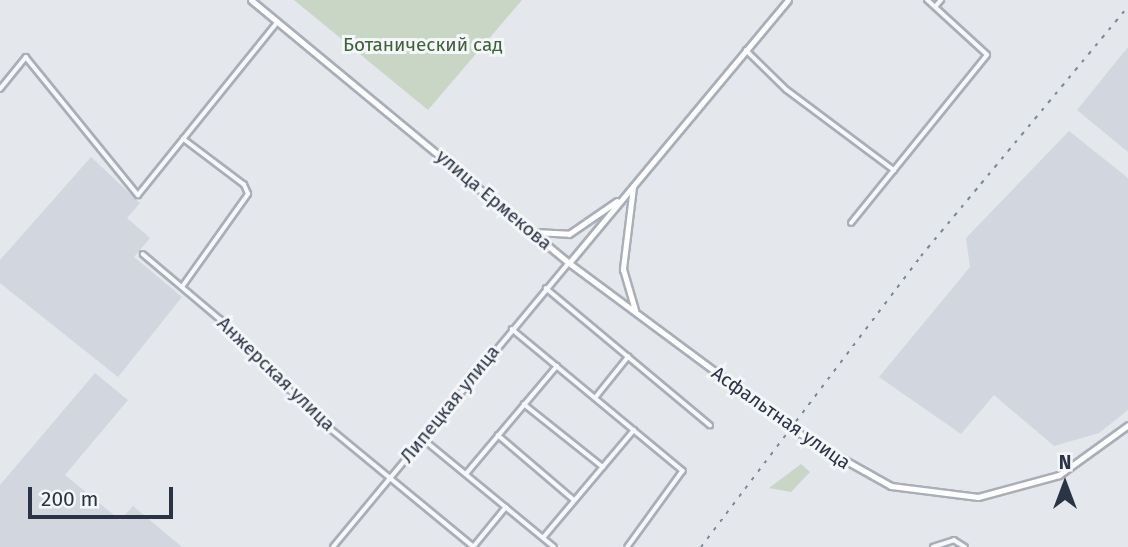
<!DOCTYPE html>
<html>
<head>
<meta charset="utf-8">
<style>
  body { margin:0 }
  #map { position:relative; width:1128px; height:547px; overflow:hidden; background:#e4e7ec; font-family:"Fira Sans",sans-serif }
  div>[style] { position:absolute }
  .built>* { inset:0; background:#d2d6de }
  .green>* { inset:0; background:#c9d6c5 }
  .roads { filter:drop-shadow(2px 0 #a9aeb7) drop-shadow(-2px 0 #a9aeb7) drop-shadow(0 2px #a9aeb7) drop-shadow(0 -2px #a9aeb7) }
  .minor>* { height:3.5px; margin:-1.75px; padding:0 1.75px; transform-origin:1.75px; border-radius:1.75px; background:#f7f8fa }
  .secondary>* { height:5px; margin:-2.5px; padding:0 2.5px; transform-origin:2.5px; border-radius:2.5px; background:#fff }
  .rail>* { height:2px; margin-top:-1px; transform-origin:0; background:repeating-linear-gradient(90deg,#7d8696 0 3.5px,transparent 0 10.5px) }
  .bridges { filter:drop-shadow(2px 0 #a9aeb7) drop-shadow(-2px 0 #a9aeb7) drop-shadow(0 2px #a9aeb7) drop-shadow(0 -2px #a9aeb7) }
  .secondary-bridge>* { height:5px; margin:-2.5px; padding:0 2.5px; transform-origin:2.5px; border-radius:2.5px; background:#fff }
  span { translate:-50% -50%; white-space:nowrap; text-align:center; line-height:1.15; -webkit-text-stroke:6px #f4f6f9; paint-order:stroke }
  .park-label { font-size:19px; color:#3f6138 }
  .street-label { font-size:19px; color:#2b3445 }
  .north { position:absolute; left:1030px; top:449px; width:70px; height:70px; -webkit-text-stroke:5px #f4f6f9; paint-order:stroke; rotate:0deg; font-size:19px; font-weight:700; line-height:28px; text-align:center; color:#2b3445 }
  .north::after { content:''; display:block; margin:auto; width:24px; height:32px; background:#2b3445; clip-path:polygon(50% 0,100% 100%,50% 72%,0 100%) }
  .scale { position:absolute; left:28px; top:487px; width:145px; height:32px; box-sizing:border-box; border:4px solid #2b3445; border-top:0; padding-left:9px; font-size:21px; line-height:24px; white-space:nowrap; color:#2b3445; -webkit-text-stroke:5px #f4f6f9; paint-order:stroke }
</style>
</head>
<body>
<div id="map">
  <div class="built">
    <i style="clip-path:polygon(1128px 47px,1128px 152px,1077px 110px)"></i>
    <i style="clip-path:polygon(1069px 131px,1128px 178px,1128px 410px,1099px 433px,1054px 446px,994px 395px,961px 434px,879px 377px,970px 267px,966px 238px)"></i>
    <i style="clip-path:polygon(91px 157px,140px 203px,127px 218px,150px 238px,134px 257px,182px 297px,118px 377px,0 283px,0 260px)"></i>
    <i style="clip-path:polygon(95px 373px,128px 400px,65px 475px,120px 520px,133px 506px,182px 547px,0 547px,0 485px)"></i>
  </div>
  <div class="green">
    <i style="clip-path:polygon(294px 0,522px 0,428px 110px)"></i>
    <i style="clip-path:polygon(801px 464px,810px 472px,791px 492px,769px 488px)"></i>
  </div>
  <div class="roads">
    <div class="minor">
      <i style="left:935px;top:7px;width:9px;rotate:-49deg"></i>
      <i style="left:746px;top:50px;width:57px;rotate:44.3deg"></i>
      <i style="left:787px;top:90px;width:134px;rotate:36.8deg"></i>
      <i style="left:0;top:89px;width:41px;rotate:-50.9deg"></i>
      <i style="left:26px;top:57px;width:178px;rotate:50.9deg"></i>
      <i style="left:138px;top:195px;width:221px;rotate:-51.1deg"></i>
      <i style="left:851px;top:223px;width:216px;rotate:-51deg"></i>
      <i style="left:987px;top:55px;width:81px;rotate:-137.5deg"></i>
      <i style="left:143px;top:254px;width:101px;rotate:40.2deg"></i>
      <i style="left:220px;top:319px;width:136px;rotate:45.6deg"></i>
      <i style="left:315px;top:416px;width:206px;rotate:39.5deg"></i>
      <i style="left:182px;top:287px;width:114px;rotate:-54.6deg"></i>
      <i style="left:248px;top:194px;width:10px;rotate:-114deg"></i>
      <i style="left:244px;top:185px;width:76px;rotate:-143deg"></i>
      <i style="left:546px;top:288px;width:214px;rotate:39.9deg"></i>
      <i style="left:512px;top:329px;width:222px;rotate:39.7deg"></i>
      <i style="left:683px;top:471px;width:94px;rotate:125.9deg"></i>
      <i style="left:595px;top:398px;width:53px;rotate:-51.2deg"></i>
      <i style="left:524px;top:404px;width:101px;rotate:38.6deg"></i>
      <i style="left:498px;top:435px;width:100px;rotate:40.5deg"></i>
      <i style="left:422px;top:438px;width:171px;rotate:39.5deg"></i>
      <i style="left:466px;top:474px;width:141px;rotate:-49.9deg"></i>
      <i style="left:543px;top:538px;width:141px;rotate:-49.9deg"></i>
      <i style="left:474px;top:546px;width:50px;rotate:-50.6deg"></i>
      <i style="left:333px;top:547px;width:369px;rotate:-50.3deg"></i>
      <i style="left:933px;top:547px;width:22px;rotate:-18deg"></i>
      <i style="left:954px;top:540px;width:13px;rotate:32deg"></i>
    </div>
    <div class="secondary">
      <i style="left:251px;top:0;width:413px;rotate:39.6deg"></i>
      <i style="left:569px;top:263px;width:255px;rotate:36.6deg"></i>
      <i style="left:633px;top:187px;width:83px;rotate:97deg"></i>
      <i style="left:623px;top:269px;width:43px;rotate:73.7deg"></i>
      <i style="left:534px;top:232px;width:35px;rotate:3deg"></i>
      <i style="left:569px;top:234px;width:58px;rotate:-34.5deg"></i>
      <i style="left:569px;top:263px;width:342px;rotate:-50.2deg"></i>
      <i style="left:809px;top:440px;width:94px;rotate:29.3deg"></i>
      <i style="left:891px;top:486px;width:88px;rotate:7.2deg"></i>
      <i style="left:978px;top:497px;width:84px;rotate:-15.2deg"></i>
      <i style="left:1059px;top:475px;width:85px;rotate:-35.9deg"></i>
    </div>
  </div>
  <div class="rail">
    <i style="left:701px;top:547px;width:365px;rotate:-52.9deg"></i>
    <i style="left:921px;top:256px;width:324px;rotate:-50.3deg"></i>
  </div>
  <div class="bridges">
    <div class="secondary-bridge">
      <i style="left:774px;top:415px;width:43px;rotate:35.5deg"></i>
    </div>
  </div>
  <div class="park-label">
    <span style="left:423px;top:45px">Ботанический сад</span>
  </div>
  <div class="street-label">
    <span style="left:494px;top:200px;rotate:40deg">улица Ермекова</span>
    <span style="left:276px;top:374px;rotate:44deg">Анжерская улица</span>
    <span style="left:450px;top:404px;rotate:-51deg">Липецкая улица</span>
    <span style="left:781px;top:418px;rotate:35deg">Асфальтная улица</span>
  </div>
  <div class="north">N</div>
  <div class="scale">200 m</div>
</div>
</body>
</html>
